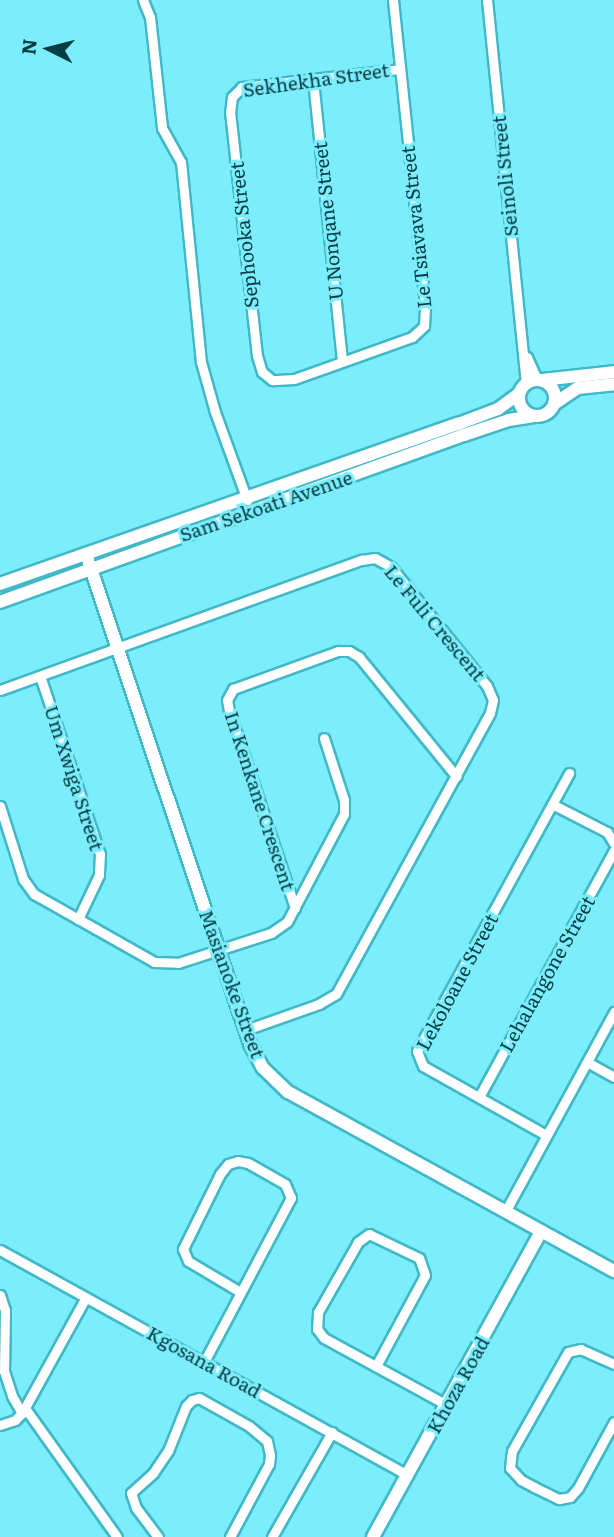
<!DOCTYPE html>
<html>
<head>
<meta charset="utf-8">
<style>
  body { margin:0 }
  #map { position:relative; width:614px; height:1537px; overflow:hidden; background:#7bedfc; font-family:Literata,serif }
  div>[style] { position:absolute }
  .roads { filter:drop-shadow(2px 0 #40b8c6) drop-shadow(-2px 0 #40b8c6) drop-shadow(0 2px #40b8c6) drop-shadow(0 -2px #40b8c6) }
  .street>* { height:9px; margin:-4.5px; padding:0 4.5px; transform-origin:4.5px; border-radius:4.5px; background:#fff }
  .secondary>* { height:12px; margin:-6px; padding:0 6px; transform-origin:6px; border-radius:6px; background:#fff }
  .secondary>.ring { margin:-6px; padding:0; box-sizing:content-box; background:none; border:12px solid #fff; border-radius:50% }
  span { translate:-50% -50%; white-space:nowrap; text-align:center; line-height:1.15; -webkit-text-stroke:6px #7bedfc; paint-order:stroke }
  .street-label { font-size:19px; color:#073d43 }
  .north { position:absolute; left:14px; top:14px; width:70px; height:70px; -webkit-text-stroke:5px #7bedfc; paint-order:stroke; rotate:276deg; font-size:19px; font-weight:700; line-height:28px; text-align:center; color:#073d43 }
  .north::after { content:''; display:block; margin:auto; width:24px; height:32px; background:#073d43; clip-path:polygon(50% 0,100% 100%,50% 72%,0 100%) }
</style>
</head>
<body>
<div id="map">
  <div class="roads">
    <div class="street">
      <i style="left:143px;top:0;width:18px;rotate:68deg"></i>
      <i style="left:150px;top:17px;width:112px;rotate:83.8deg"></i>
      <i style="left:162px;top:128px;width:39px;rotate:61deg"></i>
      <i style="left:181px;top:162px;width:201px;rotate:84.3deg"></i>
      <i style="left:201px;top:362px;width:52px;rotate:74.4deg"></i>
      <i style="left:215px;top:412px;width:94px;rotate:70deg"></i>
      <i style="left:393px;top:0;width:309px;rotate:84deg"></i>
      <i style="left:425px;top:307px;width:19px;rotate:93deg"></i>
      <i style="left:424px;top:326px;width:16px;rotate:137deg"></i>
      <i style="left:412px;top:337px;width:125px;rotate:160.4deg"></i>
      <i style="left:294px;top:379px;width:22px;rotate:177deg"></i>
      <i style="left:272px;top:380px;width:13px;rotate:-141deg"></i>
      <i style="left:262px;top:372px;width:17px;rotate:-107deg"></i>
      <i style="left:257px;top:356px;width:244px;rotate:-96.3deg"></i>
      <i style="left:230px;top:113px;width:16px;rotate:-83deg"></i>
      <i style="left:232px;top:97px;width:14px;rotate:-45deg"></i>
      <i style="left:242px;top:87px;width:158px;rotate:-6.5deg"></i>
      <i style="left:487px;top:0;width:385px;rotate:84.2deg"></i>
      <i style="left:313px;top:80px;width:282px;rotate:84.1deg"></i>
      <i style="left:527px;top:357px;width:24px;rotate:66deg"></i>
      <i style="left:40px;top:676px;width:188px;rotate:71.4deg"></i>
      <i style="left:100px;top:854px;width:21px;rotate:93deg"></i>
      <i style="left:99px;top:875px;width:49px;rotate:115.5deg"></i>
      <i style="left:0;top:690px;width:385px;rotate:-19.8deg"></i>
      <i style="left:362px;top:560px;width:13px;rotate:-9deg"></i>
      <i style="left:375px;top:558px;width:18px;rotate:29deg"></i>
      <i style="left:391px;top:567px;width:153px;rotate:51.1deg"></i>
      <i style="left:487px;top:686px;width:15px;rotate:67deg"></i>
      <i style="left:493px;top:700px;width:13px;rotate:103deg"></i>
      <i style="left:490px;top:713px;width:320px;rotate:118.7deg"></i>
      <i style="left:336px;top:994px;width:20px;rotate:150deg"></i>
      <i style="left:319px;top:1004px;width:78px;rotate:160.6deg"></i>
      <i style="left:552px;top:804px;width:62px;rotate:27deg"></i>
      <i style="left:607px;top:832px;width:13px;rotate:58deg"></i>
      <i style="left:0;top:806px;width:77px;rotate:72.5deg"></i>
      <i style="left:23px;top:879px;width:19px;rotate:54deg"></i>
      <i style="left:34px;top:894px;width:138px;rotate:29.5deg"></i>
      <i style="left:154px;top:962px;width:24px;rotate:2deg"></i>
      <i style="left:178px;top:963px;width:98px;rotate:-17.9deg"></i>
      <i style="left:271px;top:933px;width:19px;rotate:-35deg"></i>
      <i style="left:287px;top:922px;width:122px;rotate:-62.2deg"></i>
      <i style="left:344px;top:814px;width:14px;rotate:-90deg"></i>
      <i style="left:344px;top:800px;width:65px;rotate:-107.9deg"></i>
      <i style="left:295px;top:908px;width:208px;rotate:-108.5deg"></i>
      <i style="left:229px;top:711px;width:11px;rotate:-100deg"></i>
      <i style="left:227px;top:700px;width:13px;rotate:-61deg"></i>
      <i style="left:233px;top:689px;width:112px;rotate:-19.9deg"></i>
      <i style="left:338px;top:651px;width:11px"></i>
      <i style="left:349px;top:651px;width:12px;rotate:31deg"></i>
      <i style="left:359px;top:657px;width:154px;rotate:50.8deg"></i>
      <i style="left:587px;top:1062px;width:31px;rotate:29deg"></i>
      <i style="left:479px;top:1097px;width:281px;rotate:-61.3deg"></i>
      <i style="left:546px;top:1135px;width:141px;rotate:-150.7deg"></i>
      <i style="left:423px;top:1066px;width:16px;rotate:-112deg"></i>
      <i style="left:417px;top:1051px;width:317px;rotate:-61.3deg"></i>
      <i style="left:505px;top:1212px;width:228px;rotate:-61.4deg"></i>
      <i style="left:0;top:1250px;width:466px;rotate:28.9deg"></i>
      <i style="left:0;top:1295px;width:16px;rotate:72deg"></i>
      <i style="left:5px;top:1310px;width:61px;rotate:90.9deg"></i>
      <i style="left:4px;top:1371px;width:26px;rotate:72deg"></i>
      <i style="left:12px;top:1396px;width:20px;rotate:60deg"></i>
      <i style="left:204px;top:1362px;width:186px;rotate:-62.1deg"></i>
      <i style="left:291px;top:1198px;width:15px;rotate:-113deg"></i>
      <i style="left:285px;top:1184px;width:43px;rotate:-150.4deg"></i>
      <i style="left:248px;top:1163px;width:10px;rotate:-169deg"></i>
      <i style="left:238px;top:1161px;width:10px;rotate:163deg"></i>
      <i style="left:228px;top:1164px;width:13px;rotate:129deg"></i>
      <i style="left:220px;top:1174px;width:84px;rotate:116.3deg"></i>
      <i style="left:183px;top:1249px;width:13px;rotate:67deg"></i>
      <i style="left:188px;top:1261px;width:61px;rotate:30.8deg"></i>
      <i style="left:614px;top:1364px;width:36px;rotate:-156deg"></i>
      <i style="left:581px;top:1349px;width:13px;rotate:167deg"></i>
      <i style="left:568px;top:1352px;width:114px;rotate:119.5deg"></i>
      <i style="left:512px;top:1451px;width:17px;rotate:97deg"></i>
      <i style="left:510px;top:1468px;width:16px;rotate:47deg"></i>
      <i style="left:521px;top:1480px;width:15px;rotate:28deg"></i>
      <i style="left:534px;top:1487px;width:28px;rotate:26deg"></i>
      <i style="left:559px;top:1499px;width:11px;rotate:-10deg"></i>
      <i style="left:570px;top:1497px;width:12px;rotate:-48deg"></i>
      <i style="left:578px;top:1488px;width:75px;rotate:-61.4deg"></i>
      <i style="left:376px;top:1366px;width:103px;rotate:-61.7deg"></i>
      <i style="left:425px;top:1275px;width:18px;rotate:-109deg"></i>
      <i style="left:419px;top:1258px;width:55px;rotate:-154.4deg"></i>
      <i style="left:369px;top:1234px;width:14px;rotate:144deg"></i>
      <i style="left:358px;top:1242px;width:81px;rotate:119.7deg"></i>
      <i style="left:318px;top:1312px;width:17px;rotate:93deg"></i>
      <i style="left:317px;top:1329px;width:11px;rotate:52deg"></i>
      <i style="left:324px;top:1338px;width:140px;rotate:28.6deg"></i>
      <i style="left:25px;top:1408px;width:158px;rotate:54.5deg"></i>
      <i style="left:0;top:1425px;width:16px;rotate:-18deg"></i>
      <i style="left:15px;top:1420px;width:10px;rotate:-45deg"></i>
      <i style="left:22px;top:1413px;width:132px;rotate:-61.1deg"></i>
      <i style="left:158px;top:1537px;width:36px;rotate:-127deg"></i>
      <i style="left:136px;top:1508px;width:16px;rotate:-108deg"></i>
      <i style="left:131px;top:1493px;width:30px;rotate:-42deg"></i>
      <i style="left:153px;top:1473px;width:27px;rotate:-56deg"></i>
      <i style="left:168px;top:1451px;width:48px;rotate:-68.2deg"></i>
      <i style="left:186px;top:1406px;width:8px;rotate:-45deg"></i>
      <i style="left:192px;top:1400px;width:7px;rotate:-16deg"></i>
      <i style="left:199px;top:1398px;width:57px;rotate:29.2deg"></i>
      <i style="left:249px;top:1426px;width:23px;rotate:40deg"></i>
      <i style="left:267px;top:1441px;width:14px;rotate:78deg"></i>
      <i style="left:270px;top:1455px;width:9px;rotate:96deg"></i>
      <i style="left:269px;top:1464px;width:83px;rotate:118.1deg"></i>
      <i style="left:272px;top:1537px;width:121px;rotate:-60.3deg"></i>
    </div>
    <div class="secondary">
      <i class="ring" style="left:519px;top:380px;width:24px;height:24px"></i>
      <i style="left:542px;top:380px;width:72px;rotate:-6.3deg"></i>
      <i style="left:554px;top:404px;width:29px;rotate:-34deg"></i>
      <i style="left:578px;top:388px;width:36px;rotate:-6deg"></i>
      <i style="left:86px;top:554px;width:517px;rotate:71.49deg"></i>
      <i style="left:250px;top:1044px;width:27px;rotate:62deg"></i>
      <i style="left:263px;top:1068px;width:35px;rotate:44deg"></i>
      <i style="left:288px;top:1092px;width:372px;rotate:28.8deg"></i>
      <i style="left:0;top:584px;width:485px;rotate:-19.3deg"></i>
      <i style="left:458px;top:424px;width:43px;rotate:-20.6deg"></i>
      <i style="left:498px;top:409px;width:26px;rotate:-36deg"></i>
      <i style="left:0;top:602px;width:493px;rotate:-19.8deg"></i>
      <i style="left:464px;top:435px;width:47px;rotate:-18.4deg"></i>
      <i style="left:509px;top:420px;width:24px;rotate:-9deg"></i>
      <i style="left:373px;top:1537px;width:348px;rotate:-61.2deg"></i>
    </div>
  </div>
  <div class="street-label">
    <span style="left:316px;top:80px;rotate:-8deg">Sekhekha Street</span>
    <span style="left:505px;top:176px;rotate:-96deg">Seinoli Street</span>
    <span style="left:328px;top:221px;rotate:-96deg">U Nonqane Street</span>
    <span style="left:416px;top:227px;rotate:-96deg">Le Tsiavava Street</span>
    <span style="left:244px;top:235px;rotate:-96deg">Sephooka Street</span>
    <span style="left:266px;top:506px;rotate:-19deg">Sam Sekoati Avenue</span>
    <span style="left:435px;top:623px;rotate:50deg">Le Fuli Crescent</span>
    <span style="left:74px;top:778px;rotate:72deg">Um Xwiga Street</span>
    <span style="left:260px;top:801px;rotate:72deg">In Kenkane Crescent</span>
    <span style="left:547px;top:974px;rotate:-61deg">Lehalangone Street</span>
    <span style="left:457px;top:982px;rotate:-62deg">Lekoloane Street</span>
    <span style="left:232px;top:984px;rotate:70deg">Masianoke Street</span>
    <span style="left:204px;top:1362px;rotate:29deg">Kgosana Road</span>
    <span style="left:458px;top:1385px;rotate:-61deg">Khoza Road</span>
  </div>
  <div class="north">N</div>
</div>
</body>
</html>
